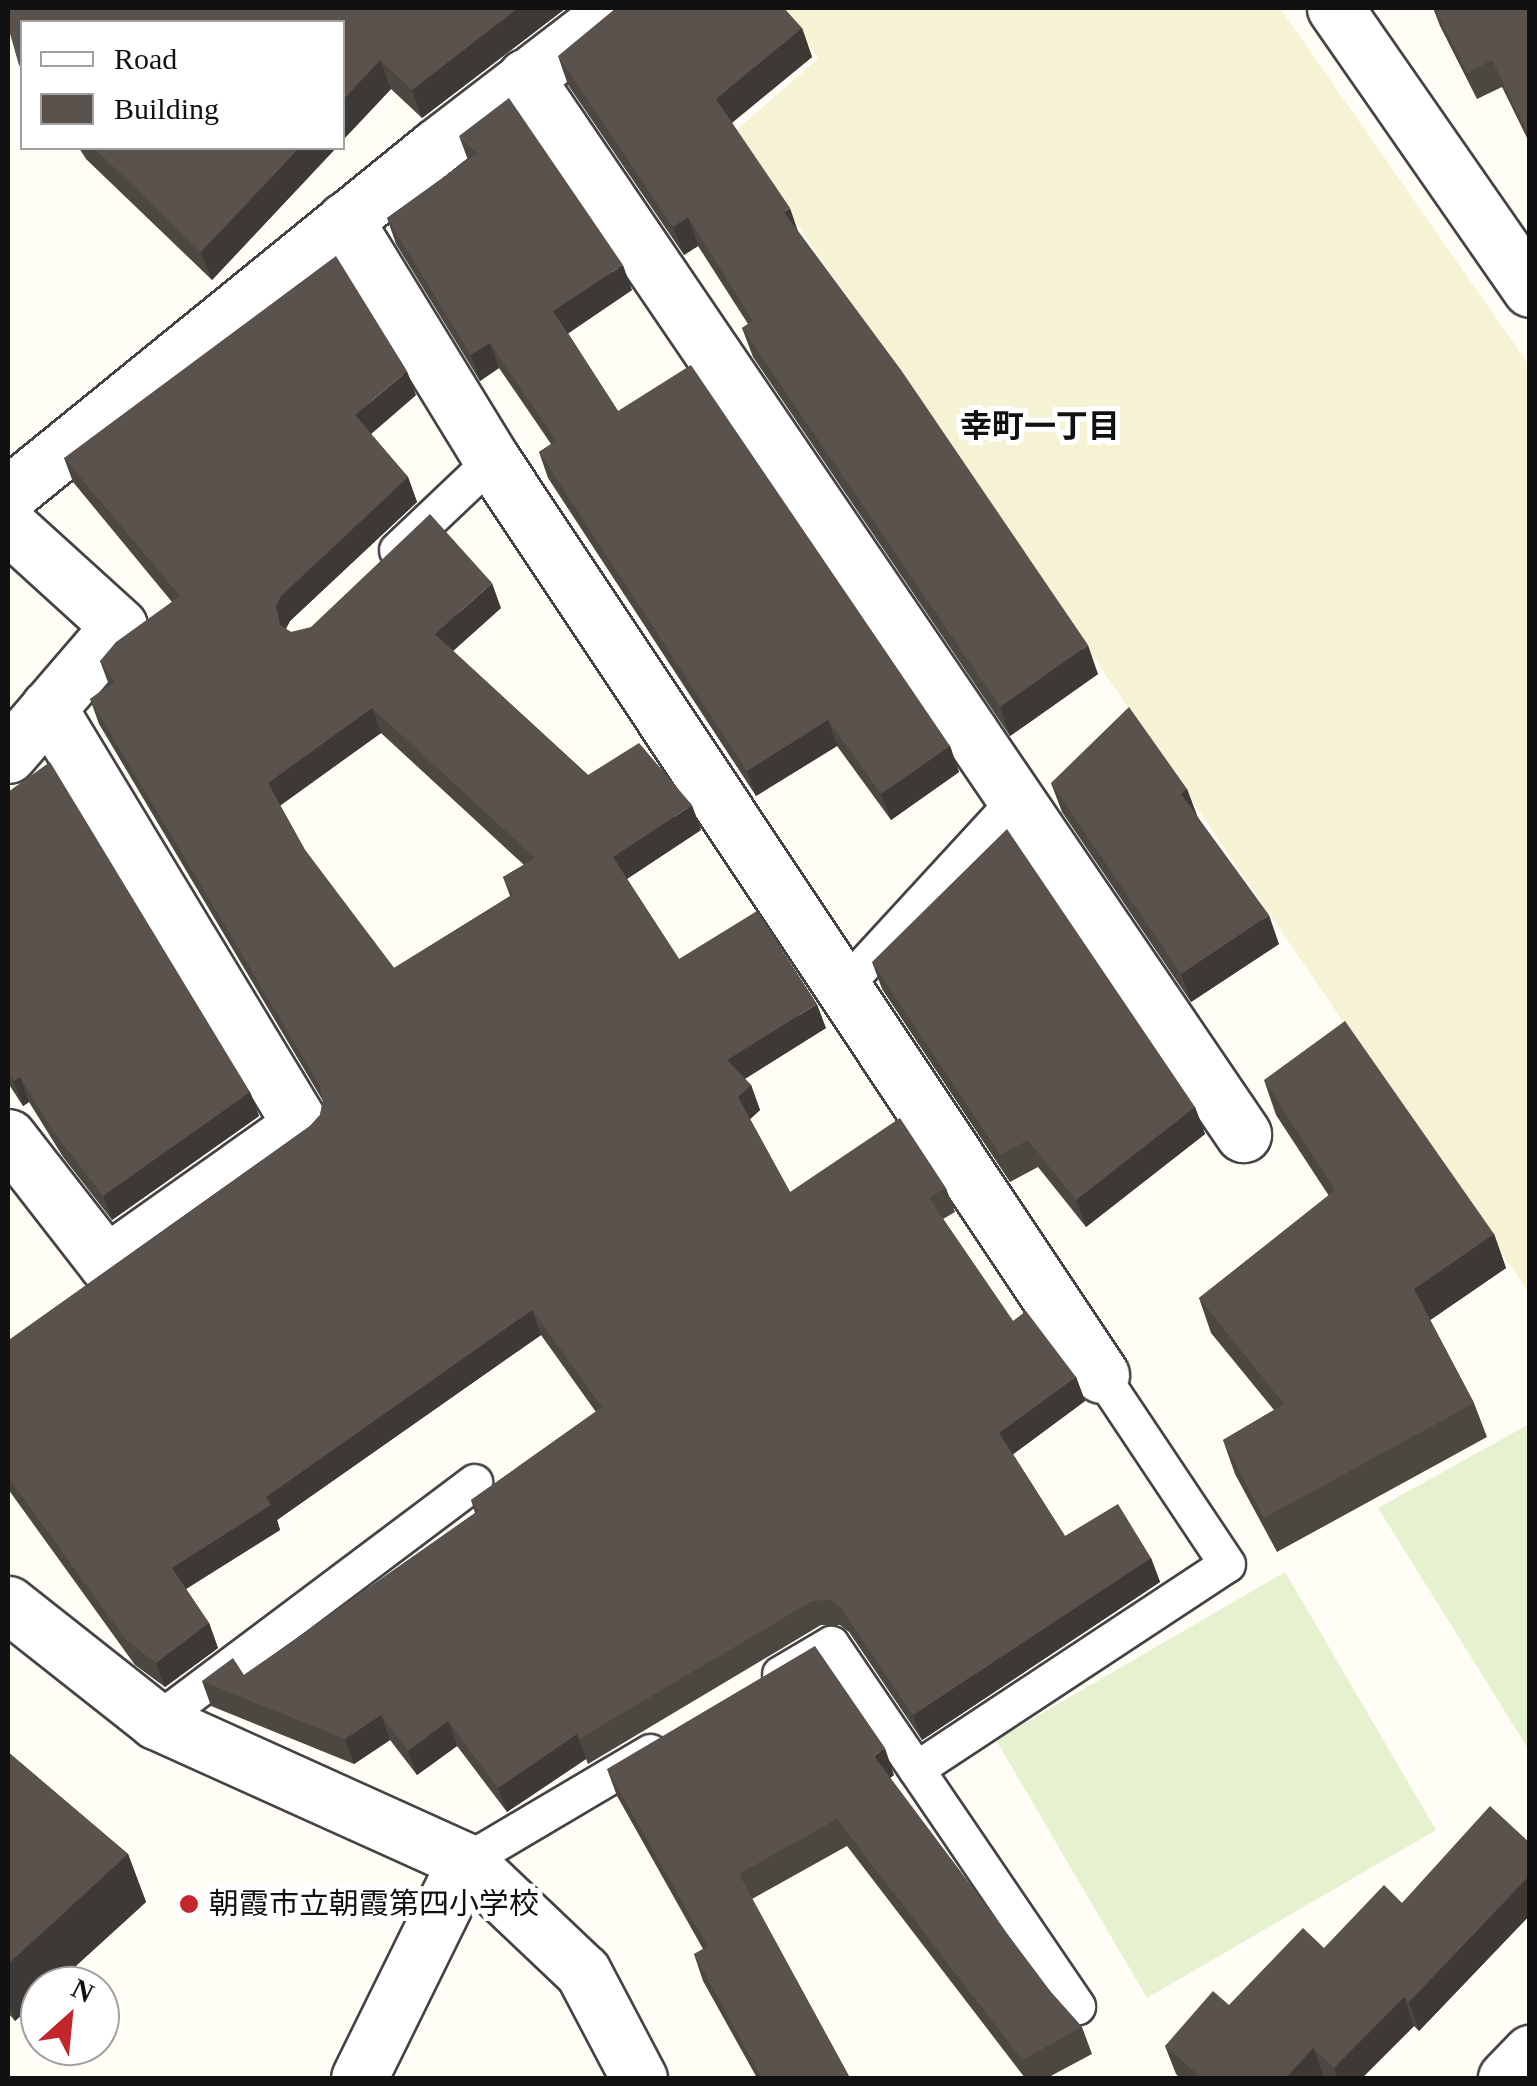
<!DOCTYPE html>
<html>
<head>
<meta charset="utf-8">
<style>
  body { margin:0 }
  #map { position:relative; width:1537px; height:2086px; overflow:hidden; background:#fffdf5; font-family:"Times New Roman","Noto Sans JP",serif }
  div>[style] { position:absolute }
  .farmland>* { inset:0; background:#f6f3d4 }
  .pitch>* { inset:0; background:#e6f2cf }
  .roads { filter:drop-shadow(2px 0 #444) drop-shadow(-2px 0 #444) drop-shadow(0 2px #444) drop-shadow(0 -2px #444) }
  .service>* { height:35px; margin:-17.5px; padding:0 17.5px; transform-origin:17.5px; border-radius:17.5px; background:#fff }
  .minor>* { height:55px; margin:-27.5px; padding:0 27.5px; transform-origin:27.5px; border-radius:27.5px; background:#fff }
  .tertiary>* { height:55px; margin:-27.5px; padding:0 27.5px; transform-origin:27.5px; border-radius:27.5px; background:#fff }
  .wall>* { inset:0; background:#4d4742 }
  .shaded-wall>* { inset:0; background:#3f3936 }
  .building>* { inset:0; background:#5a524d }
  .dots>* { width:28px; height:28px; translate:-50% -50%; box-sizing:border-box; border:5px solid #fff; border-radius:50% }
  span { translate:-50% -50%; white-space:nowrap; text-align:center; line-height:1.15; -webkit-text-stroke:10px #fff; paint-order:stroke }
  .poi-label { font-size:30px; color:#111 }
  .left { translate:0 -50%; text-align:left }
  .neighbourhood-label { font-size:32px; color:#111; font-weight:700 }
  .frame { position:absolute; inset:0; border:10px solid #111; pointer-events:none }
  .legend { position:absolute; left:20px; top:20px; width:325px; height:130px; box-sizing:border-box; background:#fff; border:2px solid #a0a0a0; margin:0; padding:12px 18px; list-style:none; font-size:30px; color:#111 }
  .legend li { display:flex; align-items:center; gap:20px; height:50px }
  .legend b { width:50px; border:2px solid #a0a0a0 }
  .north { position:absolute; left:20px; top:1966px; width:100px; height:100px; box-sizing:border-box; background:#fff; border:2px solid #a0a0a0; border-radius:50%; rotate:27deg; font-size:28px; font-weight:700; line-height:40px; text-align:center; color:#111 }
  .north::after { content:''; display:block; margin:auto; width:35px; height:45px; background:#c4262e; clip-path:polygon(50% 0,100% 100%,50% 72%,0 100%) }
</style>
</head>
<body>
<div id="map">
  <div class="farmland">
    <i style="clip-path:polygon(779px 8px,1280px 8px,1529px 365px,1529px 1293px,734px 132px,819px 58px)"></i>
  </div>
  <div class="pitch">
    <i style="clip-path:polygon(1529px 1424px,1529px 1750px,1378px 1508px)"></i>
    <i style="clip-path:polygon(1285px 1572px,1436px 1830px,1147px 1998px,996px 1740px)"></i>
  </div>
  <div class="roads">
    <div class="service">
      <i style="left:397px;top:550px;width:131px;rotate:-43.5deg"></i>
      <i style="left:844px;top:986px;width:257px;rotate:-47.4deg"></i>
      <i style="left:780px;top:1674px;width:59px;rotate:-30.5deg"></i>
      <i style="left:831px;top:1644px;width:438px;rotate:55.8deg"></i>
      <i style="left:156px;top:1721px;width:398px;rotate:-36.9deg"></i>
      <i style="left:916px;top:1769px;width:372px;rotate:-33.4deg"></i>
      <i style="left:1227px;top:1564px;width:227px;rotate:-123.7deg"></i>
      <i style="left:466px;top:1861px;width:214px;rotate:-30.6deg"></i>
    </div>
    <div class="minor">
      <i style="left:1335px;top:8px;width:342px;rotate:55.2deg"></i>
      <i style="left:525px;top:77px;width:1278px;rotate:55.81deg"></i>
      <i style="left:345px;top:220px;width:281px;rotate:58.5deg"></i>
      <i style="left:492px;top:460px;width:1099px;rotate:56.35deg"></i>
      <i style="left:8px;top:495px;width:552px;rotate:-39.11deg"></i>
      <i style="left:436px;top:147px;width:228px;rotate:-37.5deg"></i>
      <i style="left:8px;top:525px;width:150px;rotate:42.3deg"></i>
      <i style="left:119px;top:626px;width:170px;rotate:130.7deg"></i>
      <i style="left:8px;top:1137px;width:160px;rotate:52.1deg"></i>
      <i style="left:106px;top:1263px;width:239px;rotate:-35.3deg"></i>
      <i style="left:301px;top:1125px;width:488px;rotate:-121.2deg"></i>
      <i style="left:8px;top:1604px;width:189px;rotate:38.3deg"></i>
      <i style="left:156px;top:1721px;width:340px;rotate:24.3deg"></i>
      <i style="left:466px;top:1861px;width:161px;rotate:43.5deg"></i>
      <i style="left:583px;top:1972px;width:120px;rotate:62.2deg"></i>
      <i style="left:359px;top:2078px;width:242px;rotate:-63.8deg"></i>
    </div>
    <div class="tertiary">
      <i style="left:1506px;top:2078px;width:35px;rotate:-46deg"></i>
    </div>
  </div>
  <div class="wall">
    <i style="clip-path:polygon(8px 8px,566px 8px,422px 118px,391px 89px,342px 141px,342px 22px,22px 22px,22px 74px,8px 26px)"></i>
    <i style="clip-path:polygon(1433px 8px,1530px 8px,1530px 144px,1502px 87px,1477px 99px,1440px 26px)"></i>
    <i style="clip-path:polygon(802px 28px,812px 57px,732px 123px,798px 232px,1098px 674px,1010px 736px,753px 357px,742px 328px,748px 324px,698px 246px,684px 255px,568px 85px,558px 56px)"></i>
    <i style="clip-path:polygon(459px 136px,632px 290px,568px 333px,618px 411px,950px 746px,959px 772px,891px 820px,837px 746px,756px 796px,548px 478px,539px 452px,551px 444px,499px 368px,480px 381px,396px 244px,387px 218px,468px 160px)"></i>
    <i style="clip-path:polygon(79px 148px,336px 148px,212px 280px,86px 159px)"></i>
    <i style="clip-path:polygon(evenodd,416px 395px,371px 434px,408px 477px,417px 502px,290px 621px,286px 629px,291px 632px,501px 608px,453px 651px,588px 775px,701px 830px,627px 879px,679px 959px,826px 1028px,745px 1079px,751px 1085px,760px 1110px,750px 1119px,790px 1192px,946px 1188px,955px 1212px,943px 1219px,1013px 1321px,1076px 1377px,1085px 1401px,1013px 1454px,1065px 1536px,1151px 1558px,1160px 1582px,922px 1740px,849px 1632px,840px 1625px,821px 1625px,588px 1764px,586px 1759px,507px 1812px,457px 1746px,417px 1775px,390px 1740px,354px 1764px,211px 1706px,202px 1681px,244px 1675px,475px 1513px,471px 1500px,596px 1412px,541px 1335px,277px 1520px,280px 1530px,186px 1589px,209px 1623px,218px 1648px,165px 1687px,135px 1665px,8px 1489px,8px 1338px,9px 1340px,310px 1126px,320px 1115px,323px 1101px,99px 724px,90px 699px,109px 685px,100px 661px,172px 602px,73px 482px,64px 458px,416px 395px,381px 733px,524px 865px,503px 877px,510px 896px,394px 968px,305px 850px,280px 805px,381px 733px)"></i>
    <i style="clip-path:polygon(1051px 783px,1187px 789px,1197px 816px,1279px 944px,1191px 1002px,1062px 812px)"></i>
    <i style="clip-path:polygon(8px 792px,250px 1092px,259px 1116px,112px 1220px,63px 1157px,29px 1102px,23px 1106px,8px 1083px)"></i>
    <i style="clip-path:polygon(872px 962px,1195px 1107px,1205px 1134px,1086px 1227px,1038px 1167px,1010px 1182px,882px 989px)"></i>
    <i style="clip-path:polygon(1264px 1080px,1494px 1234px,1506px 1268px,1430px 1320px,1474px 1403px,1487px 1437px,1277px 1552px,1235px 1474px,1223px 1440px,1274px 1410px,1211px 1333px,1199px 1298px,1329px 1196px,1276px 1115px)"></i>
    <i style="clip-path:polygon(8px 1752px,128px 1854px,146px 1902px,15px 2021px,8px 2013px)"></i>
    <i style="clip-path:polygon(607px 1769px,894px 1775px,890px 1778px,1050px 1991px,1082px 2027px,1092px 2054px,1047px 2078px,1025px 2078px,847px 1846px,752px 1899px,850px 2078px,757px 2078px,703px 1981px,694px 1954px,703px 1949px,617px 1796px)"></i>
    <i style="clip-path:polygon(1530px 1843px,1530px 1915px,1419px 2031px,1414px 2026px,1362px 2078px,1326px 2078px,1324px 2077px,1322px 2078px,1180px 2078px,1176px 2074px,1165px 2046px,1229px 2005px,1402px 1903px)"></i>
  </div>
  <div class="shaded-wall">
    <i style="clip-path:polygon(518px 8px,566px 8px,422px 118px,412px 90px)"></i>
    <i style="clip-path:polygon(802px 28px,812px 57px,726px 127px,716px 99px)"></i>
    <i style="clip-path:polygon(380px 60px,391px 89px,342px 141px,342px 101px)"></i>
    <i style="clip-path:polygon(299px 148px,336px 148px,212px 280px,201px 252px)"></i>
    <i style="clip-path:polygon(790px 208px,800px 237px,784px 212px)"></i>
    <i style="clip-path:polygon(688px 217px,698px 246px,684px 255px,673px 227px)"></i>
    <i style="clip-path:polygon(623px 265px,632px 290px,563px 337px,553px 311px)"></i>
    <i style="clip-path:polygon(490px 343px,499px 368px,480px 381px,471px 355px)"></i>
    <i style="clip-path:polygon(407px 371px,416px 395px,364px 440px,355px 415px)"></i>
    <i style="clip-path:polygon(408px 477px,417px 502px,290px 621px,284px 631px,280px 625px,276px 606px,281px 596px)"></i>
    <i style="clip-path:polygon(492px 583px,501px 608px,444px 659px,435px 634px)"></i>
    <i style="clip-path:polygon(1088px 645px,1098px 674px,1010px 736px,1000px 707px)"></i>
    <i style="clip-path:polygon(372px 708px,381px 733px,277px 808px,268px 783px)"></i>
    <i style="clip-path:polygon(828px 720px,837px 746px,756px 796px,747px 771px)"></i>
    <i style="clip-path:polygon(950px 746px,959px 772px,891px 820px,881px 794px)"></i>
    <i style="clip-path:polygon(1187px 789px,1198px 818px,1181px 794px)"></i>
    <i style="clip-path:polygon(692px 805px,701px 830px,622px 882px,613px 857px)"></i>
    <i style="clip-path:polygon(1269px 915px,1279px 944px,1191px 1002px,1181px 974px)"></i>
    <i style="clip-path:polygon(817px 1004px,826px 1028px,736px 1084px,727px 1060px)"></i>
    <i style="clip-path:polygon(20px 1077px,29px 1102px,23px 1106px,14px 1081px)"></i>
    <i style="clip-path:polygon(751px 1085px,760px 1110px,747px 1122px,738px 1097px)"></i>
    <i style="clip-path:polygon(250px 1092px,259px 1116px,112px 1220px,103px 1196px)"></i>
    <i style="clip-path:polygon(1195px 1107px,1205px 1134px,1086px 1227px,1076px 1200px)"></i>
    <i style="clip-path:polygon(1494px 1234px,1506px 1268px,1426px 1323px,1414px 1289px)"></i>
    <i style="clip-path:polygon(532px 1310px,541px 1335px,277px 1520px,280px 1530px,181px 1592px,172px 1568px,266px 1497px)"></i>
    <i style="clip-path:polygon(1076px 1377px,1085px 1401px,1008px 1458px,999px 1433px)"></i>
    <i style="clip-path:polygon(1151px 1558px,1160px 1582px,922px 1740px,913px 1715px)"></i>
    <i style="clip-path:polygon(209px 1623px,218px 1648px,165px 1687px,156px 1663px)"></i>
    <i style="clip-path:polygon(381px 1715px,390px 1740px,354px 1764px,345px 1739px)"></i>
    <i style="clip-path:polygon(448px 1721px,457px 1746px,417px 1775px,408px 1751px)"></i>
    <i style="clip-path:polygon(577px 1734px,586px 1759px,507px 1812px,498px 1788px)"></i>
    <i style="clip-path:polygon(885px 1748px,894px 1775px,883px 1783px,874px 1756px)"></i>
    <i style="clip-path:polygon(128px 1854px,146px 1902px,54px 1986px,40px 1986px,40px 1999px,15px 2021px,8px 2001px,8px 1964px)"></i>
    <i style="clip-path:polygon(1530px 1875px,1530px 1915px,1419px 2031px,1409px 2002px)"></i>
    <i style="clip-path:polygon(1404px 1997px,1414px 2026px,1362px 2078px,1337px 2078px,1334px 2068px)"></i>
    <i style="clip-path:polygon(1313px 2048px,1324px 2077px,1322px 2078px,1286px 2078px)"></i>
  </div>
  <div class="building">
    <i style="clip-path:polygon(8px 8px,518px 8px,412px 90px,380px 60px,342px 101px,342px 22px,22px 22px,22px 64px,19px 65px,8px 26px)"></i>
    <i style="clip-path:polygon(616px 8px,784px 8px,802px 28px,716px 99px,790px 208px,784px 212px,901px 370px,1088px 645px,1000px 707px,742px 328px,753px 321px,688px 217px,673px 227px,558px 56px)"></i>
    <i style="clip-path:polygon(1434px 8px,1530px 8px,1530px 138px,1492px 60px,1467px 73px)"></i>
    <i style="clip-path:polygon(509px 98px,623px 265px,553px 311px,618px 411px,691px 365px,950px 746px,881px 794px,828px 720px,747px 771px,539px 452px,556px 441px,490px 343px,471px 355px,387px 218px,477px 153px,459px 136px)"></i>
    <i style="clip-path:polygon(94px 148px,299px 148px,201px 252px)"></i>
    <i style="clip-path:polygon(evenodd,336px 256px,407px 371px,355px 415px,408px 477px,281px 596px,276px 606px,280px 625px,291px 632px,311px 627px,430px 514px,492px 583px,435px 634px,588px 775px,639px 743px,692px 805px,613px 857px,679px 959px,757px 911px,817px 1004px,727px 1060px,751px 1085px,738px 1097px,790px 1192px,900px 1118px,946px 1188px,929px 1198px,1013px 1321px,1026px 1311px,1076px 1377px,999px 1433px,1065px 1536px,1118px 1504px,1151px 1558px,913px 1715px,840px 1607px,831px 1600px,812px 1601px,579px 1739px,577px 1734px,498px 1788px,448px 1721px,408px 1751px,381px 1715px,345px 1739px,202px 1681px,233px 1658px,244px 1675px,478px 1511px,471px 1500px,602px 1407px,532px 1310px,266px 1497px,271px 1505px,172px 1568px,209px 1623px,156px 1663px,126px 1640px,8px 1477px,8px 1338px,9px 1340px,310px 1126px,320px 1115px,323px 1100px,319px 1084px,90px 699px,115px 682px,100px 661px,116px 642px,180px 596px,64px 458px,336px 256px,372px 708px,535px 858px,503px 877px,513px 895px,394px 968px,305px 850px,268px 783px,372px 708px)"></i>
    <i style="clip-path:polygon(1129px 707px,1187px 789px,1181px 794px,1269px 915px,1181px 974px,1051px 783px)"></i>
    <i style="clip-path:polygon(50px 762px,250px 1092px,103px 1196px,54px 1132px,20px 1077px,14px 1081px,8px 1072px,8px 792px)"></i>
    <i style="clip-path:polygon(1007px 829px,1195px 1107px,1076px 1200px,1028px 1140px,1000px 1155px,872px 962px)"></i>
    <i style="clip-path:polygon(1345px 1021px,1494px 1234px,1414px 1289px,1474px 1403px,1264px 1518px,1223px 1440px,1284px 1404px,1199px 1298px,1335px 1190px,1264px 1080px)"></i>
    <i style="clip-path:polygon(815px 1646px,885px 1748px,874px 1756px,1050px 1991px,1082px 2027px,1022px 2060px,837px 1819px,739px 1874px,850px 2078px,762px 2078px,694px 1954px,708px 1947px,607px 1769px)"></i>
    <i style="clip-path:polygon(8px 1752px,128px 1854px,8px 1964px)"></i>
    <i style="clip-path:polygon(1490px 1806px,1530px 1843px,1530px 1875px,1409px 2002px,1404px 1997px,1334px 2068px,1313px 2048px,1286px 2078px,1202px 2078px,1165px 2046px,1213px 1991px,1229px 2005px,1303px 1928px,1324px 1948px,1384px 1885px,1402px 1903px)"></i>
  </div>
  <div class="dots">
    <i style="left:189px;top:1904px;background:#c4262e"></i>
  </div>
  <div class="poi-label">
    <span class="left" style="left:209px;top:1904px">朝霞市立朝霞第四小学校</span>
  </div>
  <div class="neighbourhood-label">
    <span style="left:1040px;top:426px">幸町一丁目</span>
  </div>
  <div class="frame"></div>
  <ul class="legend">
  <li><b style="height:12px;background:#fff"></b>Road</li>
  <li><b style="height:28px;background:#5a524d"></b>Building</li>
  </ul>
  <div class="north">N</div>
</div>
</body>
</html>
